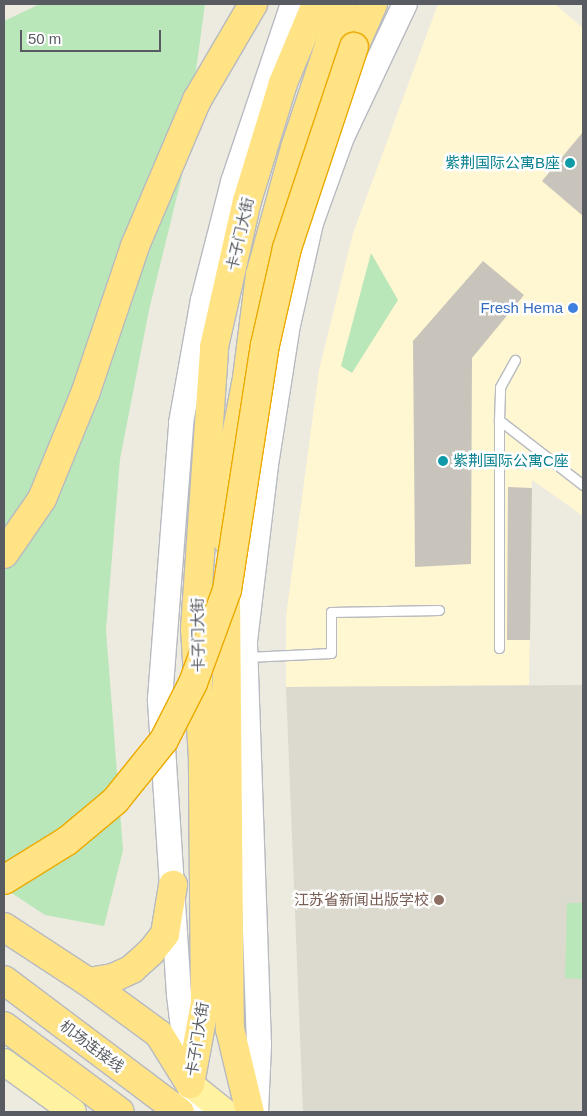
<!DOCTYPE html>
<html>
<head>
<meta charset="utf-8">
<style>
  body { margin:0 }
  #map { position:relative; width:587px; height:1116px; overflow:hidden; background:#edeadf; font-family:Arial,"Noto Sans SC",sans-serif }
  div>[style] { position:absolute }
  .commercial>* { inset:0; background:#fff6d2 }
  .education>* { inset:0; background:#dcd9ce }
  .green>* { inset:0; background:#b9e7ba }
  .building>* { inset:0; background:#c8c4bc }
  .roads { filter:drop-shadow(1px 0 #b7bac0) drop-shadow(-1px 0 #b7bac0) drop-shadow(0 1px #b7bac0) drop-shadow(0 -1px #b7bac0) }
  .lane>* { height:9px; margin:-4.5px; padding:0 4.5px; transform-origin:4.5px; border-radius:4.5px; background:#fff }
  .secondary>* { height:24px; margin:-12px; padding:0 12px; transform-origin:12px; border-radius:12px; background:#fff }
  .primary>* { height:26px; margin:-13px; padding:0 13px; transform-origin:13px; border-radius:13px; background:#fff3a2 }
  .highway>* { height:28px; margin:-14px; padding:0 14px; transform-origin:14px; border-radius:14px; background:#ffe384 }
  .bridges { filter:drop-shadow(1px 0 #eca900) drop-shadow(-1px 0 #eca900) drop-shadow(0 1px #eca900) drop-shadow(0 -1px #eca900) }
  .highway-bridge>* { height:28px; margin:-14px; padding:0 14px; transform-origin:14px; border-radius:14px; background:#ffe384 }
  .dots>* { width:14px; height:14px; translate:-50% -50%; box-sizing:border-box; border:2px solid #fff; border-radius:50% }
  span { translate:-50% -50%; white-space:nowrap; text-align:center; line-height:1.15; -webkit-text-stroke:5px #fff; paint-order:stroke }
  .culture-label { font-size:15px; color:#0d838f }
  .right { translate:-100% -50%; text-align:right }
  .left { translate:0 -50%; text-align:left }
  .street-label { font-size:15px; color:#585c62 }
  .shop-label { font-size:15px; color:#366cbe }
  .education-label { font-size:15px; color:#785e54 }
  .frame { position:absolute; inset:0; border:5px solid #585c62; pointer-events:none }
  .scale { position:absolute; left:20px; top:30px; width:141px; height:22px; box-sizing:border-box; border:2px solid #585c62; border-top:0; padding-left:6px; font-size:15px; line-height:18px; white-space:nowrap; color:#585c62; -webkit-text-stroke:4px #fff; paint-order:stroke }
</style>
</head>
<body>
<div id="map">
  <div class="commercial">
    <i style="clip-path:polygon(438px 4px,555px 4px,583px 28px,583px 516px,532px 480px,529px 685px,286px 687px,286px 616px,319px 370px,353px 233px)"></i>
  </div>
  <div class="education">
    <i style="clip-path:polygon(583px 685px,583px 1112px,303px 1112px,286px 687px)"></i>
  </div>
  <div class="green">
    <i style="clip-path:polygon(40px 4px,205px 4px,181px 180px,149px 310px,120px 459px,106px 630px,123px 850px,104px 926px,45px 915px,4px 888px,4px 21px)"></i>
    <i style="clip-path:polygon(371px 253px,398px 300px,352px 373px,341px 366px)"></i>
    <i style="clip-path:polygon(567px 903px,583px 903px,583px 979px,565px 978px)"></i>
  </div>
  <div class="building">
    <i style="clip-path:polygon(583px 132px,583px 216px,542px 181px)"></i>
    <i style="clip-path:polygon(483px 261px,524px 295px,472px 358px,471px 564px,415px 567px,413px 341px)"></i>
    <i style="clip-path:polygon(508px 487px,532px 488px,530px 640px,507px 640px)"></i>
  </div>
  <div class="roads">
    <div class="lane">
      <i style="left:499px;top:420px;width:33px;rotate:-88deg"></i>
      <i style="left:500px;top:387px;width:31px;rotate:-61deg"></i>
      <i style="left:499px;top:648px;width:228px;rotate:-90deg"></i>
      <i style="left:499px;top:420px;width:106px;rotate:37.7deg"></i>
      <i style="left:247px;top:657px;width:84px;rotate:-2.7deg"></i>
      <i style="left:331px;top:653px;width:41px;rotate:-90deg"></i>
      <i style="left:331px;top:612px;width:108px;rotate:-1.1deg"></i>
    </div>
    <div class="secondary">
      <i style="left:193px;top:1112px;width:118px;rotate:-96.8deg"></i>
      <i style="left:179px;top:995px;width:297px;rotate:-93.7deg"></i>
      <i style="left:160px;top:699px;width:277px;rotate:-85.6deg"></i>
      <i style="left:181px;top:423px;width:125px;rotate:-79.9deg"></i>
      <i style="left:203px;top:300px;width:122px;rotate:-75.7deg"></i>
      <i style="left:233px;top:182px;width:188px;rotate:-71.4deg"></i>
      <i style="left:256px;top:1112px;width:67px;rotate:-87.4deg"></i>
      <i style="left:259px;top:1045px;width:404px;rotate:-92deg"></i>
      <i style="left:245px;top:641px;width:177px;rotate:-83.2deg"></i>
      <i style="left:266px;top:465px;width:142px;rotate:-81.1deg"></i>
      <i style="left:288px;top:325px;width:105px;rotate:-77.3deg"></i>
      <i style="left:311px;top:223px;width:91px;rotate:-70.2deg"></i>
      <i style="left:342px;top:137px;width:147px;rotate:-64.7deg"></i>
    </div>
    <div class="primary">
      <i style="left:4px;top:1062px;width:85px;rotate:35.9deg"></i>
      <i style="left:190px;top:1084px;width:45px;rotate:38.7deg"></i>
    </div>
    <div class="highway">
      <i style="left:354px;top:47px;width:47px;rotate:-66.2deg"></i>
      <i style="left:227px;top:540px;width:58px;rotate:-90deg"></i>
      <i style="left:227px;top:482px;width:106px;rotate:-79.1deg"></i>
      <i style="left:247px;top:378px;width:104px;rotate:-82.8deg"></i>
      <i style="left:260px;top:275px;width:132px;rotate:-74.6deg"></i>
      <i style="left:295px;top:148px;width:152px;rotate:-71.6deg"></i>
      <i style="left:4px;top:554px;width:67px;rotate:-55.4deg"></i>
      <i style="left:42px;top:499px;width:117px;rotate:-67.8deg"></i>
      <i style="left:86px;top:391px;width:153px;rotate:-71.3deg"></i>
      <i style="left:135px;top:246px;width:159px;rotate:-67deg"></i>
      <i style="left:197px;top:100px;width:111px;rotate:-59.7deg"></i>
      <i style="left:226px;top:595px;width:434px;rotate:89.5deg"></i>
      <i style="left:230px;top:1029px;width:85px;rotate:76.5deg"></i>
      <i style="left:4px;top:927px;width:100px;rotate:33.2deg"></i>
      <i style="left:88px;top:982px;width:88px;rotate:36.2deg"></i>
      <i style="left:159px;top:1034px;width:59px;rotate:58.2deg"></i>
      <i style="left:4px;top:980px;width:220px;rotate:36.9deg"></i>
      <i style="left:88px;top:982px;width:25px;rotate:-9deg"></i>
      <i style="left:113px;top:978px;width:21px;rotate:-25deg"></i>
      <i style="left:132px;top:969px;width:25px;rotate:-42deg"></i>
      <i style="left:151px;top:952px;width:23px;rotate:-52deg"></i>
      <i style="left:165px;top:934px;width:50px;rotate:-80.7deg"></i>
      <i style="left:4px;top:1026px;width:144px;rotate:36.6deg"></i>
      <i style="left:190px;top:1084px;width:82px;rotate:-79.5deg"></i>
      <i style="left:205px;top:1003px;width:244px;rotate:-90.5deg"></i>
      <i style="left:203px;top:759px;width:130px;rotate:-93.5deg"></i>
      <i style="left:195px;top:629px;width:283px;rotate:-86.1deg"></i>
      <i style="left:214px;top:347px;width:150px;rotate:-77.3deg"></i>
      <i style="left:247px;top:201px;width:123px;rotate:-73deg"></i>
      <i style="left:283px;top:83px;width:86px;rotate:-67.3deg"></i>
    </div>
  </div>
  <div class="bridges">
    <div class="highway-bridge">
      <i style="left:4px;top:880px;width:74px;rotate:-31.8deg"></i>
      <i style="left:67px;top:841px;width:62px;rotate:-39.8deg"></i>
      <i style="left:115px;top:801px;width:78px;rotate:-51.2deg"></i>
      <i style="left:164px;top:740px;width:64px;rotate:-63deg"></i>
      <i style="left:193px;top:683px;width:99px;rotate:-69.9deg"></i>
      <i style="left:227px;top:590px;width:248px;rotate:-81.2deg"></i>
      <i style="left:265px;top:345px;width:99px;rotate:-77.2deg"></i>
      <i style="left:287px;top:248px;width:212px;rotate:-71.6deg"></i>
    </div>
  </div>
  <div class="dots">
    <i style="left:570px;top:163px;background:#0f9aa8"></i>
    <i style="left:573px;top:308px;background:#3f7fe0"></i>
    <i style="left:443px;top:461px;background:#0f9aa8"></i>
    <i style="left:439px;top:900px;background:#8d6e63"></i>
  </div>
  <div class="culture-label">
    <span class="right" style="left:560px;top:163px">紫荆国际公寓B座</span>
    <span class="left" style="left:453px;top:461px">紫荆国际公寓C座</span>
  </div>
  <div class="street-label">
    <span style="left:240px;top:234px;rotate:-77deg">卡子门大街</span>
    <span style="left:198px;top:635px;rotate:-91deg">卡子门大街</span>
    <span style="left:197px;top:1039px;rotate:-81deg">卡子门大街</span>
    <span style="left:92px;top:1046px;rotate:37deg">机场连接线</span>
  </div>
  <div class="shop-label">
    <span class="right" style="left:563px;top:308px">Fresh Hema</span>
  </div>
  <div class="education-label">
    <span class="right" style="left:429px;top:900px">江苏省新闻出版学校</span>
  </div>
  <div class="frame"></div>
  <div class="scale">50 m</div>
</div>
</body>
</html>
